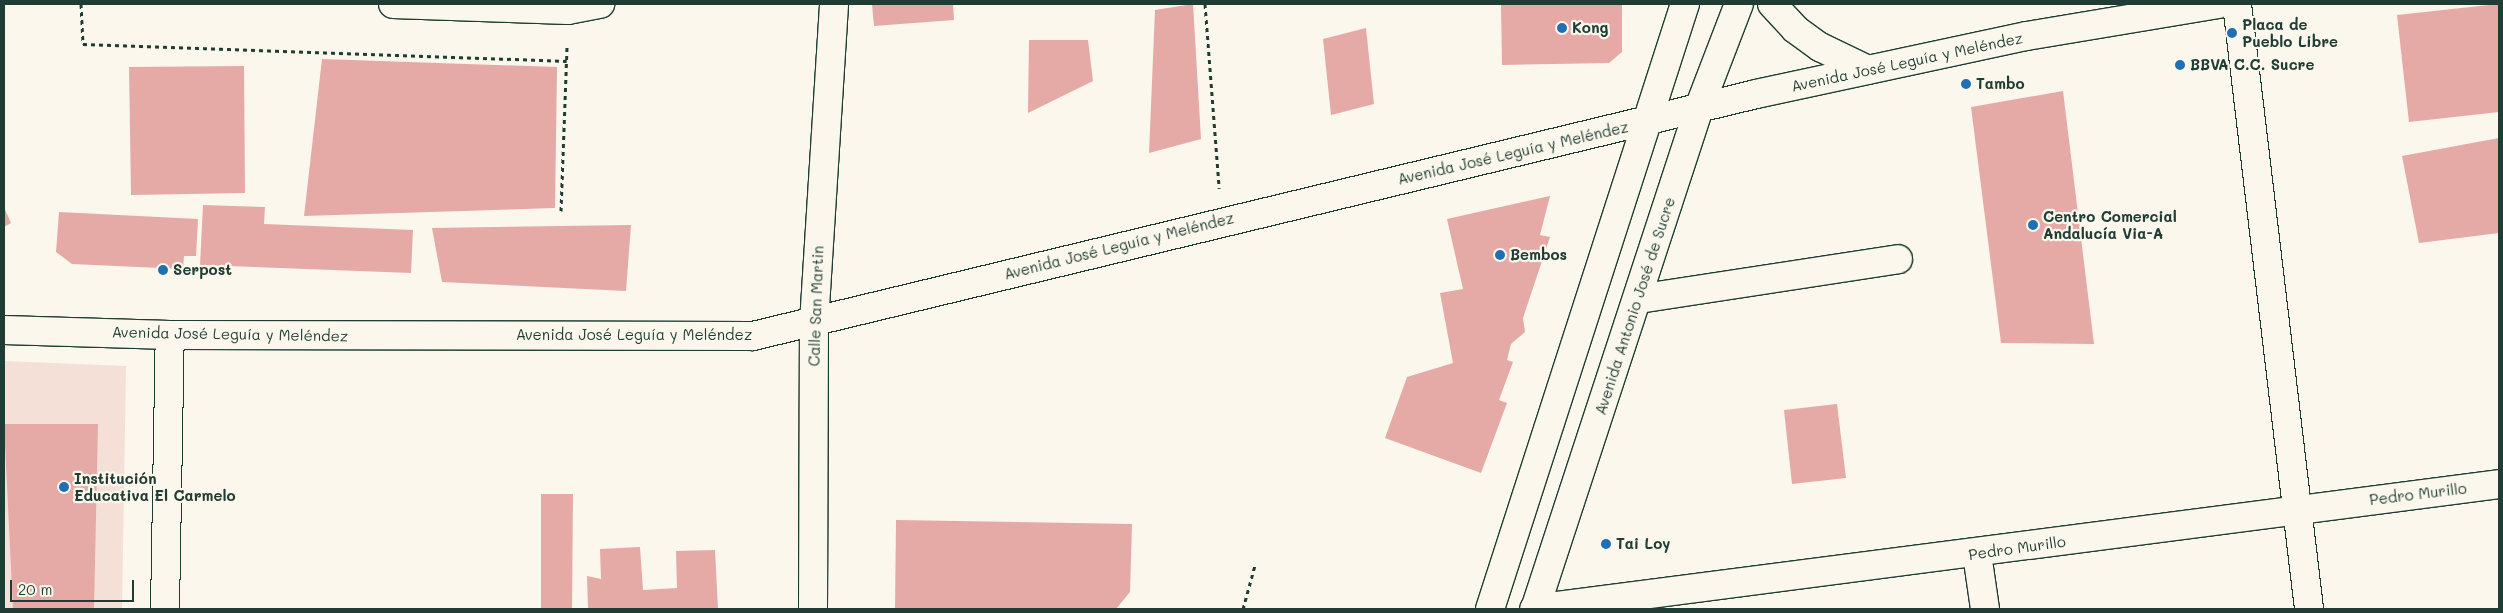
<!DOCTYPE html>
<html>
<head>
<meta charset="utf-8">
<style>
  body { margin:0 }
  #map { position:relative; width:2503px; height:613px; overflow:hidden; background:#fbf7ec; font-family:Mali,sans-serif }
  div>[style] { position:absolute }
  .built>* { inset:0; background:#f4e0d7 }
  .building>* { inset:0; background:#e5aaa5 }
  .path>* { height:3px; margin-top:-1.5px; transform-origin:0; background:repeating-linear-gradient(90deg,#1f3d34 0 4px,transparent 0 8px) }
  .roads { filter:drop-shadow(1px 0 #1f3d34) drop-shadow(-1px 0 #1f3d34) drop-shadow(0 1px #1f3d34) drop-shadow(0 -1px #1f3d34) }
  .minor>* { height:28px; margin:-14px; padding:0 14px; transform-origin:14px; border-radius:14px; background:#fbf7ec }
  .major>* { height:28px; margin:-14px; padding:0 14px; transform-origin:14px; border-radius:14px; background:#fbf7ec }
  .dots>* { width:14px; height:14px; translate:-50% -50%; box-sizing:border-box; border:2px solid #fbf7ec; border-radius:50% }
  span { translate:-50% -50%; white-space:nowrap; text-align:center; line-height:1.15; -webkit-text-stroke:4.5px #fbf7ec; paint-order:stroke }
  .poi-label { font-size:15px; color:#1f3d34; font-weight:700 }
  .left { translate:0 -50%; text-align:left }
  .street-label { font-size:15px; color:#1f3d34 }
  .frame { position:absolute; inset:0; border:5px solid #1f3d34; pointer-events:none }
  .scale { position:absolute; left:10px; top:580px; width:124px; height:22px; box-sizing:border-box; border:2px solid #1f3d34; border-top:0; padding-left:6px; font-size:15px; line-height:18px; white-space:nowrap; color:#1f3d34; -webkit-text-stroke:4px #fbf7ec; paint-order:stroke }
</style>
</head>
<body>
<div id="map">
  <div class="built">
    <i style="clip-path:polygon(4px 361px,126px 366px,122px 609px,4px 609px)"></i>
  </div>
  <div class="building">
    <i style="clip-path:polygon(872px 4px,953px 4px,954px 20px,874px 26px)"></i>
    <i style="clip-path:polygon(1193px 4px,1201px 139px,1149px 153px,1155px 10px)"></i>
    <i style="clip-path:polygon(1501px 4px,1622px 4px,1622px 52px,1609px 63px,1502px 65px)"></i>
    <i style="clip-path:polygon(2498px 4px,2499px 112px,2409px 122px,2397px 15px)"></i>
    <i style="clip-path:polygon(1366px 28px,1374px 104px,1331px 115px,1323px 39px)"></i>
    <i style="clip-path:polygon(1029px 40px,1088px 40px,1093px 81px,1028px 113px)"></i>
    <i style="clip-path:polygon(322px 59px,557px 67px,555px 208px,304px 216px)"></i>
    <i style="clip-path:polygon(244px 66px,245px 193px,131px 195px,129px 67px)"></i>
    <i style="clip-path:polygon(2063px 91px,2094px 344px,2001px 343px,1971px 107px)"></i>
    <i style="clip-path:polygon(2499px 138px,2499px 233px,2419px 243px,2402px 156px)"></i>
    <i style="clip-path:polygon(1550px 196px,1540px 235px,1550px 237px,1523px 318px,1525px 332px,1511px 344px,1507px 360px,1513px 362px,1499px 400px,1507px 403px,1481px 473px,1385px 438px,1407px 377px,1453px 363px,1440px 293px,1463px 289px,1447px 219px)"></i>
    <i style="clip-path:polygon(203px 205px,265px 207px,264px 224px,413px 230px,411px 273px,200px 265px)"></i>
    <i style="clip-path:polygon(4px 207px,11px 223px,4px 227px)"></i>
    <i style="clip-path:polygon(59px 212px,198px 219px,196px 256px,184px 256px,183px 269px,72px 264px,56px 252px)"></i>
    <i style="clip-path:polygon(631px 225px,626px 291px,442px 282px,432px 228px)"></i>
    <i style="clip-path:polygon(1837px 404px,1846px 478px,1792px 484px,1784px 410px)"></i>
    <i style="clip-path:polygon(4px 424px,98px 424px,94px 609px,13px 609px)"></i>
    <i style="clip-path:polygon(541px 494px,573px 494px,572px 609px,541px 609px)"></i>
    <i style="clip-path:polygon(896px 520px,1132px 524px,1130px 592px,1116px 609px,895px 609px)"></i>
    <i style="clip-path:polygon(640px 547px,643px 590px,677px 588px,676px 551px,715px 550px,718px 609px,588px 609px,587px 576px,601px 579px,600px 549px)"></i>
  </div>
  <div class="path">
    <i style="left:81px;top:4px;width:40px;rotate:87.1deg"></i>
    <i style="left:83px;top:44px;width:484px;rotate:2deg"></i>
    <i style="left:1205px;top:4px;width:185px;rotate:85.6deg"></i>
    <i style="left:561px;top:211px;width:167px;rotate:-87.9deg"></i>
    <i style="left:1243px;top:609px;width:46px;rotate:-74.7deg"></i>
  </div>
  <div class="roads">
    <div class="minor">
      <i style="left:393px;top:4px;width:175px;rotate:2deg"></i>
      <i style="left:568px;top:10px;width:33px;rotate:-11deg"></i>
      <i style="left:2237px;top:4px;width:609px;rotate:83.21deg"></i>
      <i style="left:1638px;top:299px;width:263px;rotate:-8.7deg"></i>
      <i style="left:4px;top:330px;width:166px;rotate:1.7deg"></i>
      <i style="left:170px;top:335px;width:583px;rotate:0.1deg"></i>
      <i style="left:753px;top:336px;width:1032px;rotate:-13.56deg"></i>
      <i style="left:1756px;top:94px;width:277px;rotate:-12.1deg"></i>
      <i style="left:2027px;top:36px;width:194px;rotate:-9.5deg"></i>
      <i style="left:1977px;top:554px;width:56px;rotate:81.7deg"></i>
      <i style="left:165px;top:609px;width:274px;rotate:-89deg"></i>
      <i style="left:813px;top:609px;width:286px;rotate:-89.8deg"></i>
      <i style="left:814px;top:323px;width:320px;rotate:-86.4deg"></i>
      <i style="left:1534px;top:609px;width:973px;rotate:-7.38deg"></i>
    </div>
    <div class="major">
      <i style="left:1772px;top:4px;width:34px;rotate:47deg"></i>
      <i style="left:1795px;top:29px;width:31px;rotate:36deg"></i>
      <i style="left:1820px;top:47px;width:53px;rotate:25.6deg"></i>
      <i style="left:1490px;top:609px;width:636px;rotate:-72.14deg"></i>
      <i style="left:1535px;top:609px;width:527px;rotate:-71.87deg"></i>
      <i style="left:1699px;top:108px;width:111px;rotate:-69deg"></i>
    </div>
  </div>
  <div class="dots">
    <i style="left:1562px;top:28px;background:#1f6fb2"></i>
    <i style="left:2232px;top:33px;background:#1f6fb2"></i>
    <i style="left:2180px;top:65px;background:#1f6fb2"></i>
    <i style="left:1966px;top:84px;background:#1f6fb2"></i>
    <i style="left:2033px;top:225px;background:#1f6fb2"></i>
    <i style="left:1500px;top:255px;background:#1f6fb2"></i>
    <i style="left:163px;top:270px;background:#1f6fb2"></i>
    <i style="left:64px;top:487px;background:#1f6fb2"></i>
    <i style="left:1606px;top:544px;background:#1f6fb2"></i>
  </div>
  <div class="poi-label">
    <span class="left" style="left:2242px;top:33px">Placa de<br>Pueblo Libre</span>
    <span class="left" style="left:1572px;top:28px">Kong</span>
    <span class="left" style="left:2190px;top:65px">BBVA C.C. Sucre</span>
    <span class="left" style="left:1976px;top:84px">Tambo</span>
    <span class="left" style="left:2043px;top:225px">Centro Comercial<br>Andalucía Via-A</span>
    <span class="left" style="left:1510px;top:255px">Bembos</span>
    <span class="left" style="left:173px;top:270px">Serpost</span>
    <span class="left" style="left:74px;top:487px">Institución<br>Educativa El Carmelo</span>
    <span class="left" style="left:1616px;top:544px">Tai Loy</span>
  </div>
  <div class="street-label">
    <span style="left:1907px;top:62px;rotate:-12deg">Avenida José Leguía y Meléndez</span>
    <span style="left:1513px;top:153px;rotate:-13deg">Avenida José Leguía y Meléndez</span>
    <span style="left:1119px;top:246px;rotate:-14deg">Avenida José Leguía y Meléndez</span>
    <span style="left:816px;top:306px;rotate:-88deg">Calle San Martin</span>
    <span style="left:1635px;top:306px;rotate:-72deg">Avenida Antonio José de Sucre</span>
    <span style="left:230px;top:334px;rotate:1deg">Avenida José Leguía y Meléndez</span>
    <span style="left:634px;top:335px">Avenida José Leguía y Meléndez</span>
    <span style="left:2418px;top:494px;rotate:-7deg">Pedro Murillo</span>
    <span style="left:2017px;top:548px;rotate:-8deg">Pedro Murillo</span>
  </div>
  <div class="frame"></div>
  <div class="scale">20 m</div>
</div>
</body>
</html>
